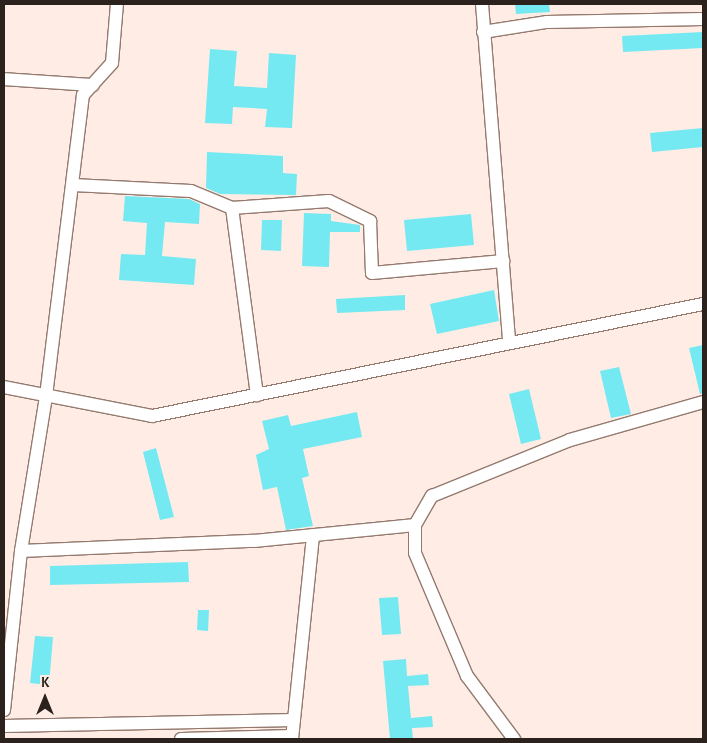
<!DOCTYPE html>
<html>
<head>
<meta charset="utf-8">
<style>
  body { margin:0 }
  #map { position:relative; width:707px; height:743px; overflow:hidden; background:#ffede5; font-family:"Alegreya Sans",sans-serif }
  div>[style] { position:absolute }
  .building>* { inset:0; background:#74e9f1 }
  .roads { filter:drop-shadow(1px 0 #947a6e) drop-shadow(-1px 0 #947a6e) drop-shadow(0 1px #947a6e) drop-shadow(0 -1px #947a6e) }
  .minor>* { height:12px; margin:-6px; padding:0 6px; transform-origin:6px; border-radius:6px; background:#fff }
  span { translate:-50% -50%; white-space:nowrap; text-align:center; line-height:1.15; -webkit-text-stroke:4px #ffede5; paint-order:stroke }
  .frame { position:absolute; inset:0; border:5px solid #2c221d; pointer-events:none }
  .north { position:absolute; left:20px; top:673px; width:50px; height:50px; -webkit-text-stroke:4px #ffede5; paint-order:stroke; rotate:0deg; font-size:14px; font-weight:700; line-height:20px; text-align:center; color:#2c221d }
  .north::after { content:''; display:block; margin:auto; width:18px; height:22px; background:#2c221d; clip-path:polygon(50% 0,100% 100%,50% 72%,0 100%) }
</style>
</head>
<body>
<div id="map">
  <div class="building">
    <i style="clip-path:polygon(515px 4px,549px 4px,550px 12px,516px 14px)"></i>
    <i style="clip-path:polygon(703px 32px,703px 48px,623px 52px,622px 36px)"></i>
    <i style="clip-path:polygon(210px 49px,237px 51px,234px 86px,267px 88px,269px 53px,296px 55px,292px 128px,265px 127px,267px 109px,233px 107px,232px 124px,205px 123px)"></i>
    <i style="clip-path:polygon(703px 128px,703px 147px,652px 152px,650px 133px)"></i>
    <i style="clip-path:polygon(207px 152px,283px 156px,283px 173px,297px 174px,296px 195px,220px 194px,206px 188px)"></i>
    <i style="clip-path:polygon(125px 196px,189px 199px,200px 204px,199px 224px,165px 222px,162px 256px,196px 259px,194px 285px,119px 280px,121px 254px,145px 255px,147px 223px,123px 221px)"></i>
    <i style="clip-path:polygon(304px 213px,331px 214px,331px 221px,360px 225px,360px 232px,330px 232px,329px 267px,302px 266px)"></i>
    <i style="clip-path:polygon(471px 214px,474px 245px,407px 251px,404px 220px)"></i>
    <i style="clip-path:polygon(262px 220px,282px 220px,281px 251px,261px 250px)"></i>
    <i style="clip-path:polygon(494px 290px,499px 321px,437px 334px,430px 304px)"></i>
    <i style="clip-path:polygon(405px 295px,405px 310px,337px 313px,336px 299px)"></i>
    <i style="clip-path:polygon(703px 345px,703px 393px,700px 394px,689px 348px)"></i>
    <i style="clip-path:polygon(619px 367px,631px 414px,611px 418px,600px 371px)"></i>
    <i style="clip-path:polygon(529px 389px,541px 439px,521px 444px,509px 394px)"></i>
    <i style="clip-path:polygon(357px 412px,362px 437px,303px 449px,309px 476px,302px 478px,313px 526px,286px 530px,277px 487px,263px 490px,256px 455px,269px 449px,262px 421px,288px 415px,291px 426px)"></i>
    <i style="clip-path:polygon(156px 448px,174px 517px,160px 520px,143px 452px)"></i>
    <i style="clip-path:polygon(188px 562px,189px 582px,50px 585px,50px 566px)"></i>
    <i style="clip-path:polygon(398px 597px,401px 634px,382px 635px,379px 598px)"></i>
    <i style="clip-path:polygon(198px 610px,209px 610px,208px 631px,197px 630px)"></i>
    <i style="clip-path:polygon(35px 636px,53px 637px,49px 685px,30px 683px)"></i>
    <i style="clip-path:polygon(406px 659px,407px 676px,428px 674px,429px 685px,408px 686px,411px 718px,432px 716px,433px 727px,412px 728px,413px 739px,390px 739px,383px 661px)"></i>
  </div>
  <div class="roads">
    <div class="minor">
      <i style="left:482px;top:4px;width:340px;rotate:85.4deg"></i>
      <i style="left:483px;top:32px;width:65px;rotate:-8.9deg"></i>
      <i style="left:547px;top:22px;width:156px;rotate:-1.1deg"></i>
      <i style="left:4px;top:79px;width:89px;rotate:3.9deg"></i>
      <i style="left:73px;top:185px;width:118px;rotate:2.9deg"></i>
      <i style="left:191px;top:191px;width:44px;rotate:22.5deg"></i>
      <i style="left:232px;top:208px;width:97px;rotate:-4.1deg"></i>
      <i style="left:329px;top:201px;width:46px;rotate:26deg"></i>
      <i style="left:370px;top:221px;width:52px;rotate:87.8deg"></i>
      <i style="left:372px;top:273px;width:132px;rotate:-5.2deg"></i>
      <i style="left:232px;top:208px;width:189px;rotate:82.4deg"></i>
      <i style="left:4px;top:387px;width:151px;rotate:11.1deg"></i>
      <i style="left:152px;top:416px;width:562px;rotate:-11.49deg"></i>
      <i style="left:415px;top:525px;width:28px;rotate:90deg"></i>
      <i style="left:415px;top:553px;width:134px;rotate:67.1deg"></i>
      <i style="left:467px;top:676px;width:79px;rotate:53.3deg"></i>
      <i style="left:21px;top:551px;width:233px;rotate:-2.5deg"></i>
      <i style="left:254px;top:541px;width:162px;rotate:-5.7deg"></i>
      <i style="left:415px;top:525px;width:34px;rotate:-60deg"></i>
      <i style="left:432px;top:496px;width:149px;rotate:-22.1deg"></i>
      <i style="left:570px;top:440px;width:138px;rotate:-15.9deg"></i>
      <i style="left:4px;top:710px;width:160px;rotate:-83.9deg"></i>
      <i style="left:21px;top:551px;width:157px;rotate:-80.8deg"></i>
      <i style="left:46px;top:396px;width:303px;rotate:-83deg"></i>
      <i style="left:83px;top:95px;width:43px;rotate:-47.8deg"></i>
      <i style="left:112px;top:63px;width:59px;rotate:-85.2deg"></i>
      <i style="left:4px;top:726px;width:290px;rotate:-1.2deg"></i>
      <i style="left:181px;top:739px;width:111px;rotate:-1.5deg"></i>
      <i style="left:292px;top:739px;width:205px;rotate:-84.1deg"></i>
    </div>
  </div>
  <div class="frame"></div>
  <div class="north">K</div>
</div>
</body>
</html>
